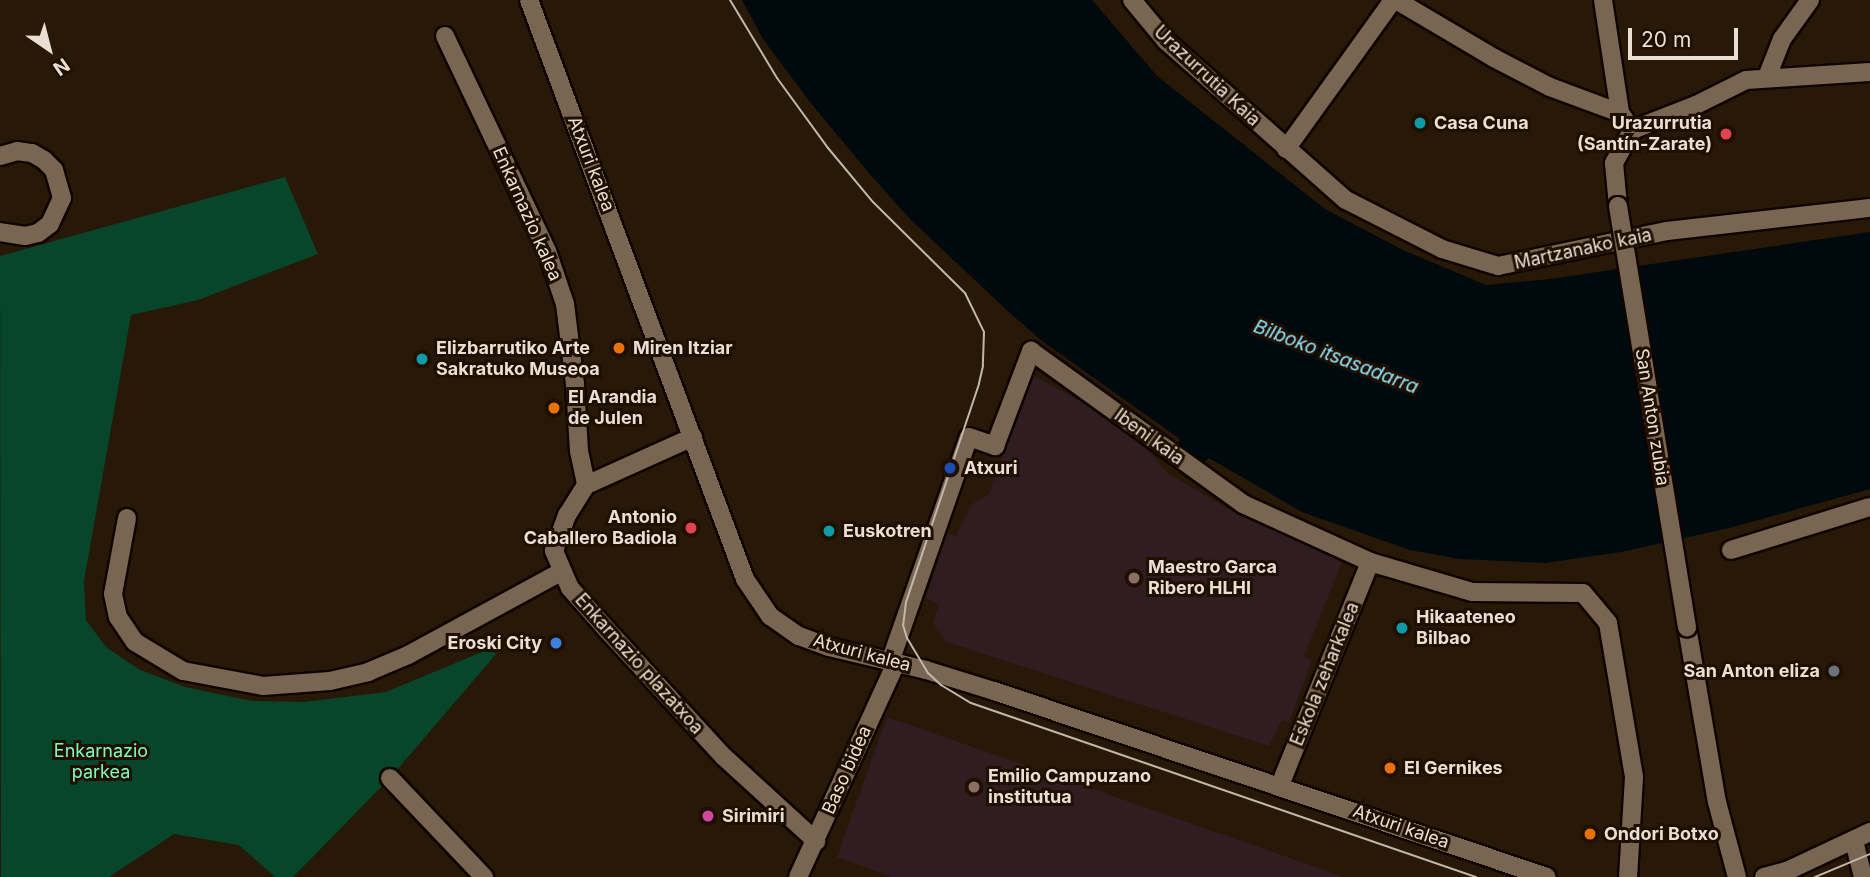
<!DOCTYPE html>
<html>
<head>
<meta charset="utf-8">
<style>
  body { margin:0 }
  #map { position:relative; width:1870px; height:877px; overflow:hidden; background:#281807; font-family:Inter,sans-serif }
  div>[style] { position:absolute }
  .education>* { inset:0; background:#301d21 }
  .green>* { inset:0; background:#07462b }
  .water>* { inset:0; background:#00090d }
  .roads { filter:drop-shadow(2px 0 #100400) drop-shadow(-2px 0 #100400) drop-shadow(0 2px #100400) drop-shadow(0 -2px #100400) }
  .minor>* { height:18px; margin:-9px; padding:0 9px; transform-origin:9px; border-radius:9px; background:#796652 }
  .tram>* { height:2px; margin:-1px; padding:0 1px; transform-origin:1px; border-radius:1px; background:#c3b7aa }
  .bridges { filter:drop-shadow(2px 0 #100400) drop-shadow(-2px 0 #100400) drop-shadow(0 2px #100400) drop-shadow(0 -2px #100400) }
  .minor-bridge>* { height:18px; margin:-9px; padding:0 9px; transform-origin:9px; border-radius:9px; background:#796652 }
  .dots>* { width:19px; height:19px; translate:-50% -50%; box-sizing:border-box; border:4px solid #1e0f01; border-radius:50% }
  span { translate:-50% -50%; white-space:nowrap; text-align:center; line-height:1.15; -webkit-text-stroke:6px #1e0f01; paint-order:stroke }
  .street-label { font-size:18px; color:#ebdfd4 }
  .poi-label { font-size:18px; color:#ebdfd4; font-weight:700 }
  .left { translate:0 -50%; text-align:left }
  .right { translate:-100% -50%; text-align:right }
  .park-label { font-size:18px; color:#81f9ba }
  .water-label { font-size:19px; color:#91e2f9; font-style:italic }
  .north { position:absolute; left:14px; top:14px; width:70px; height:70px; -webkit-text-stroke:5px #1e0f01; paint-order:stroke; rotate:145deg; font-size:19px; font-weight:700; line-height:28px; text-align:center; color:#ebdfd4 }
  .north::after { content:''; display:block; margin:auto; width:24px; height:32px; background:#ebdfd4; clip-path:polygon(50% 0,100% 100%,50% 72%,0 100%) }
  .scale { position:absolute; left:1628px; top:28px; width:110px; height:32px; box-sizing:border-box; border:4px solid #ebdfd4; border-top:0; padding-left:9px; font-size:21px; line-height:24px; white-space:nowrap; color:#ebdfd4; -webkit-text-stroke:5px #1e0f01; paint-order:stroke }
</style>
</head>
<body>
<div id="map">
  <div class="education">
    <i style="clip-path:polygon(1030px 374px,1090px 406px,1146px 447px,1167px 473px,1238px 515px,1344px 557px,1304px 656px,1312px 660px,1289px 723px,1282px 720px,1269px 746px,947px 642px,933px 623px,939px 604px,926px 598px,947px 533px,956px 536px,971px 505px,990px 493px)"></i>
    <i style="clip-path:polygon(887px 717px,1344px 877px,892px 877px,837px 857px)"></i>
  </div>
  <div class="green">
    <i style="clip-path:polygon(285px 177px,318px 254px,198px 300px,131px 315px,84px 581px,86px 620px,106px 647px,140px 670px,185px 687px,252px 701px,304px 702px,386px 692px,489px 649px,496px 654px,390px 778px,293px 877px,275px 877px,239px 845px,174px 834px,109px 877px,1px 877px,0 256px)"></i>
  </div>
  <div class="water">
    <i style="clip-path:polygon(742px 0,1092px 0,1157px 76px,1325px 209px,1403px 250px,1486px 285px,1550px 279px,1870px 232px,1870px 489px,1729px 528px,1621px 552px,1545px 563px,1460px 559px,1410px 550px,1302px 512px,1209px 458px,1204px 463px,1177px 446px,1180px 439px,1042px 341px,1010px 313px,910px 219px,869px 173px,810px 102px,763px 39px)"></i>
  </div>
  <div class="roads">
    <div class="minor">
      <i style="left:529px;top:0;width:618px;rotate:69.54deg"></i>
      <i style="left:745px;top:579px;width:45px;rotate:56deg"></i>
      <i style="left:770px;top:616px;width:35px;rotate:35deg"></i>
      <i style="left:799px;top:636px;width:32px;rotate:20deg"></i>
      <i style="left:829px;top:647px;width:100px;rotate:13.3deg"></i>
      <i style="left:926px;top:670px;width:71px;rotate:17.2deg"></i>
      <i style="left:994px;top:691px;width:583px;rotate:18.59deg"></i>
      <i style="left:1132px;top:0;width:53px;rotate:50.3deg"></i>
      <i style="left:1166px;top:41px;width:240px;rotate:41.5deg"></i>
      <i style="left:1346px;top:200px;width:108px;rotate:27deg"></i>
      <i style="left:1442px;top:249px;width:59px;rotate:16.9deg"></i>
      <i style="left:1498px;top:266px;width:173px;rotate:-11.7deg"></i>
      <i style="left:1667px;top:231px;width:204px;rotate:-6.5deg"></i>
      <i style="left:1396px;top:0;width:114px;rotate:30.6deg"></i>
      <i style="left:1494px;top:58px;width:63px;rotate:27.4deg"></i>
      <i style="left:1550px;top:87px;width:75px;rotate:20.4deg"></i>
      <i style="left:1603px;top:0;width:114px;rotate:81.4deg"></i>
      <i style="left:1620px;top:113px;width:9px;rotate:54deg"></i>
      <i style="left:445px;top:36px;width:238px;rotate:64.6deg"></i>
      <i style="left:547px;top:251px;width:56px;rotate:71.2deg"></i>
      <i style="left:565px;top:304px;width:81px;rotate:82.9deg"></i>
      <i style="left:575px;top:384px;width:67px;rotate:86.6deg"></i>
      <i style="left:579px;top:451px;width:35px;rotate:78deg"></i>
      <i style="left:1767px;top:77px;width:41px;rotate:-68.5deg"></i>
      <i style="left:1782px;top:39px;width:48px;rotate:-54.3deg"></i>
      <i style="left:1632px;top:130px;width:69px;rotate:-21.3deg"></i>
      <i style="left:1696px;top:105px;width:56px;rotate:-26.6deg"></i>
      <i style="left:1746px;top:80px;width:124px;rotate:-3.7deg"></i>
      <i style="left:1286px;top:149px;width:183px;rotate:-54.3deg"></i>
      <i style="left:0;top:156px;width:18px;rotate:-16deg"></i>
      <i style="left:17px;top:151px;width:15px;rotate:8deg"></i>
      <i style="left:32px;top:153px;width:14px;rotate:30deg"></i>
      <i style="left:44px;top:160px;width:14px;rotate:45deg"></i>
      <i style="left:54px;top:170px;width:29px;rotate:74deg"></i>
      <i style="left:62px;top:198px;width:29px;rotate:115deg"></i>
      <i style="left:50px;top:224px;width:15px;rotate:143deg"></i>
      <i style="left:38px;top:233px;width:13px;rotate:167deg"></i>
      <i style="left:25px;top:236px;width:25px;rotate:-171deg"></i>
      <i style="left:1618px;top:206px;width:43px;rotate:-95.3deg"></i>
      <i style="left:1614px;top:163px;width:38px;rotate:-61deg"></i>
      <i style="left:693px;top:437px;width:117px;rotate:155.8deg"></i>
      <i style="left:586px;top:485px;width:36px;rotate:122deg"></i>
      <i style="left:567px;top:515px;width:38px;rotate:110deg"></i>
      <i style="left:554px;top:551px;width:40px;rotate:66.6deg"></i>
      <i style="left:570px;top:588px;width:57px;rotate:48.5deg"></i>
      <i style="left:608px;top:631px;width:171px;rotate:47.4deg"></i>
      <i style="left:724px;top:757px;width:125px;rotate:42.4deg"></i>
      <i style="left:127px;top:518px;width:77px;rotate:100.4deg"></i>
      <i style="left:113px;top:594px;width:24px;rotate:78deg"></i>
      <i style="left:118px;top:617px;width:30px;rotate:56deg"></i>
      <i style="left:135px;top:642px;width:56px;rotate:31.1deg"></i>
      <i style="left:183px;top:671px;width:81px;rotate:10.6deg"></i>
      <i style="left:263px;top:686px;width:67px;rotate:-4.3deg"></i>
      <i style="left:330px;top:681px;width:39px;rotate:-13deg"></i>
      <i style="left:368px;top:672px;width:43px;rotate:-23deg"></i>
      <i style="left:408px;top:655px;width:174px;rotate:-28.5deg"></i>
      <i style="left:1731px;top:550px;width:145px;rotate:-17.2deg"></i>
      <i style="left:1687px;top:627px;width:178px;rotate:80.3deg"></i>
      <i style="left:1717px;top:802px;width:78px;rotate:75.1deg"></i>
      <i style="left:890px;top:662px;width:238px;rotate:-70.7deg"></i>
      <i style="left:969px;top:437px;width:28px;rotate:19deg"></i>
      <i style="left:995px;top:446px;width:102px;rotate:-69.2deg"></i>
      <i style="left:1031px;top:351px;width:261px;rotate:35.8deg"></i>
      <i style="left:1243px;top:504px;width:140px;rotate:24.5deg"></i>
      <i style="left:1370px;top:562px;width:106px;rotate:16.4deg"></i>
      <i style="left:1472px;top:592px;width:111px;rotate:0.5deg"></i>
      <i style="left:1583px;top:593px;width:39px;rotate:50deg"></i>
      <i style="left:1608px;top:623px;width:156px;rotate:80.4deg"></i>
      <i style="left:1634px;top:777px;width:100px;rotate:93.4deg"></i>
      <i style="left:390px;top:778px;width:137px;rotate:46.5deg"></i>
      <i style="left:1280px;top:785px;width:240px;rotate:-68deg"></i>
      <i style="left:1854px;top:841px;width:37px;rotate:76deg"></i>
      <i style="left:798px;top:877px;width:235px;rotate:-65.4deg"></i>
      <i style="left:1764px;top:877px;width:24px;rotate:-15deg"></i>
      <i style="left:1787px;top:871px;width:92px;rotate:-25.2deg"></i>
    </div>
  </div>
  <div class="tram">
    <i style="left:730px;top:0;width:91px;rotate:58.9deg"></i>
    <i style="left:777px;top:78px;width:87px;rotate:53.9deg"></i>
    <i style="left:828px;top:148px;width:70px;rotate:50.2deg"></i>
    <i style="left:873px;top:202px;width:129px;rotate:44.7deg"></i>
    <i style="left:965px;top:293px;width:43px;rotate:64deg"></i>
    <i style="left:984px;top:332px;width:34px;rotate:92deg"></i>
    <i style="left:983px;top:366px;width:18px;rotate:103deg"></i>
    <i style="left:979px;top:384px;width:230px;rotate:108.5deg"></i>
    <i style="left:906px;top:602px;width:23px;rotate:97deg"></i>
    <i style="left:903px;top:625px;width:14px;rotate:73deg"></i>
    <i style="left:907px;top:638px;width:41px;rotate:59deg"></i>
    <i style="left:928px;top:673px;width:18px;rotate:43deg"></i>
    <i style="left:941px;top:685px;width:35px;rotate:31deg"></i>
    <i style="left:971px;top:703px;width:534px;rotate:19.01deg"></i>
    <i style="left:1815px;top:877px;width:60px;rotate:-22.7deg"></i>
  </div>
  <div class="bridges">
    <div class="minor-bridge">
      <i style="left:1618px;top:206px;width:427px;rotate:80.7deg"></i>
    </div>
  </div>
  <div class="dots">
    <i style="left:1420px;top:123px;background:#0f9aa8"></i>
    <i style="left:1726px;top:134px;background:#e0444e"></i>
    <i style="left:619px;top:348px;background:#e8710a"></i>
    <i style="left:422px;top:359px;background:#0f9aa8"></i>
    <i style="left:554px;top:408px;background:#e8710a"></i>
    <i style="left:950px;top:468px;background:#1a4fb4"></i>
    <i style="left:691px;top:528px;background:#e0444e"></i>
    <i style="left:829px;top:531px;background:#0f9aa8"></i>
    <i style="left:1134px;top:578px;background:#8d6e63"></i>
    <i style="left:1402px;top:628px;background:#0f9aa8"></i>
    <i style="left:556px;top:643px;background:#3f7fe0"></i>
    <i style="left:1834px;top:671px;background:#6b7280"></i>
    <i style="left:1390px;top:768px;background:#e8710a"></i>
    <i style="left:974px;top:787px;background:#8d6e63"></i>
    <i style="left:708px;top:816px;background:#d1479c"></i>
    <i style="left:1590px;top:834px;background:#e8710a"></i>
  </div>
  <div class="street-label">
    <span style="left:1207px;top:76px;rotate:43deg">Urazurrutia Kaia</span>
    <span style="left:591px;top:164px;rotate:69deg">Atxuri kalea</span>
    <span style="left:527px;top:214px;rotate:66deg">Enkarnazio kalea</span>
    <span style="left:1583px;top:249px;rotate:-12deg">Martzanako kaia</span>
    <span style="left:1652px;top:417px;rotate:81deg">San Anton zubia</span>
    <span style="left:1149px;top:437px;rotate:36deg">Ibeni kaia</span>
    <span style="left:862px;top:653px;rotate:15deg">Atxuri kalea</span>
    <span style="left:639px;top:664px;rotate:48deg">Enkarnazio plazatxoa</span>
    <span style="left:1325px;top:674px;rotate:-68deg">Eskola zeharkalea</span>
    <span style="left:847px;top:770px;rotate:-66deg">Baso bidea</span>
    <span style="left:1401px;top:827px;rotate:19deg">Atxuri kalea</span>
  </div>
  <div class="poi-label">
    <span class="left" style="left:1434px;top:123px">Casa Cuna</span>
    <span class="right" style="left:1712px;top:134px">Urazurrutia<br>(Santín-Zarate)</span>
    <span class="left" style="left:633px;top:348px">Miren Itziar</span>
    <span class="left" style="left:436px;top:359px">Elizbarrutiko Arte<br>Sakratuko Museoa</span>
    <span class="left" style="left:568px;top:408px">El Arandia<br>de Julen</span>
    <span class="left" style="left:964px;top:468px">Atxuri</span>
    <span class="right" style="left:677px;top:528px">Antonio<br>Caballero Badiola</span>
    <span class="left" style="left:843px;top:531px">Euskotren</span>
    <span class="left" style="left:1148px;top:578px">Maestro Garca<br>Ribero HLHI</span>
    <span class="left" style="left:1416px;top:628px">Hikaateneo<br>Bilbao</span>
    <span class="right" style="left:542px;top:643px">Eroski City</span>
    <span class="right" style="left:1820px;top:671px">San Anton eliza</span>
    <span class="left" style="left:1404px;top:768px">El Gernikes</span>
    <span class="left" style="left:988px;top:787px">Emilio Campuzano<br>institutua</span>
    <span class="left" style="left:722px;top:816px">Sirimiri</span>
    <span class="left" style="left:1604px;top:834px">Ondori Botxo</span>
  </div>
  <div class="park-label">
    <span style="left:101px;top:762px">Enkarnazio<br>parkea</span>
  </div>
  <div class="water-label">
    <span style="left:1336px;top:357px;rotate:21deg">Bilboko itsasadarra</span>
  </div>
  <div class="north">N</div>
  <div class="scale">20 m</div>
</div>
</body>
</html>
